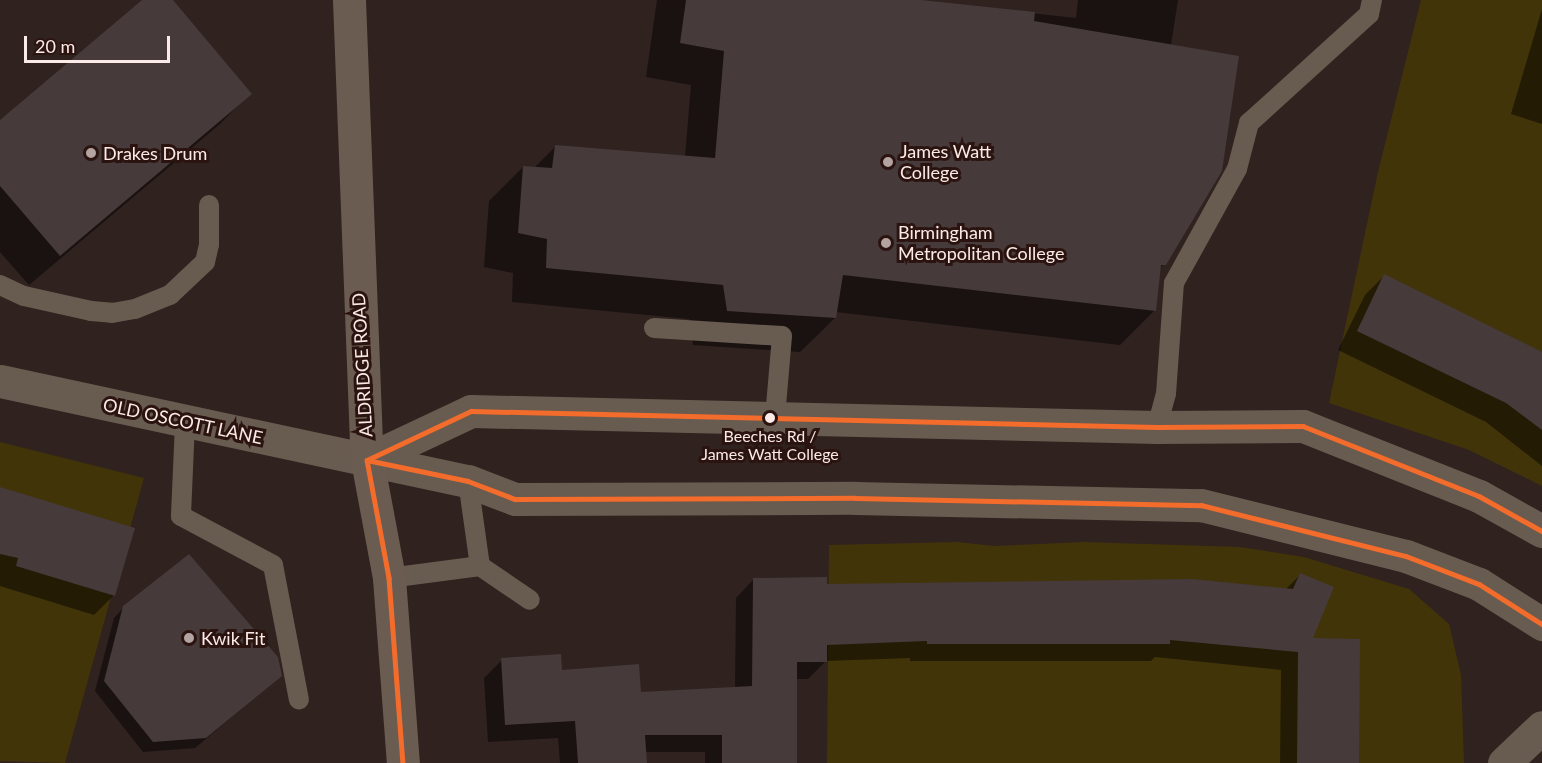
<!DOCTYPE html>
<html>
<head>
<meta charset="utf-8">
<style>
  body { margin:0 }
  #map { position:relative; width:1542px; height:763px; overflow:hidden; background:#2f221f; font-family:Lato,sans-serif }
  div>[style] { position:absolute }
  .green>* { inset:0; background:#423409 }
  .shadow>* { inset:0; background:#0007 }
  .building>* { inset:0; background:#463a3b }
  .lane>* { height:20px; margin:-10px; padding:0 10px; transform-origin:10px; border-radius:10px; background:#685b50 }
  .street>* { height:33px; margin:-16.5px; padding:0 16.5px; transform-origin:16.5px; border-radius:16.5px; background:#685b50 }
  .secondary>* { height:33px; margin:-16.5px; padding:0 16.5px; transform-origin:16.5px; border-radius:16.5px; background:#6b5c51 }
  .bus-1>* { height:4.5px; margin:-2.25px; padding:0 2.25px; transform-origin:2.25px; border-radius:2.25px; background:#f36c2b }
  .dots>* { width:16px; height:16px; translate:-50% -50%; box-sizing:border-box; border:3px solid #2b1410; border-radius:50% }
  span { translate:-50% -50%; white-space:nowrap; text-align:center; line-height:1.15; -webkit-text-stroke:6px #2b1410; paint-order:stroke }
  .bus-label { font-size:16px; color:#fbeae7 }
  .poi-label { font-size:18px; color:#fbeae7 }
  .left { translate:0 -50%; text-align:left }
  .street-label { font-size:18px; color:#fbeae7 }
  .scale { position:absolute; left:24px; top:36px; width:146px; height:27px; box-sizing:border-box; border:3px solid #fbeae7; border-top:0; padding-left:8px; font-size:18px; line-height:21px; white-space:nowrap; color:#fbeae7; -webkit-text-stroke:4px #2b1410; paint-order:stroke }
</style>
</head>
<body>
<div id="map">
  <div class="green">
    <i style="clip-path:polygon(1421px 0,1542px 0,1542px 486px,1469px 450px,1329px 403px,1378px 172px)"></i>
    <i style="clip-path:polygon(0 442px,144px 478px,65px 763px,0 761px)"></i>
    <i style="clip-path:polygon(957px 542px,995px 546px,1085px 542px,1240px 547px,1304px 557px,1409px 589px,1449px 624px,1461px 675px,1464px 763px,827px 763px,829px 545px)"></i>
  </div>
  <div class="shadow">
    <i style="clip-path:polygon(145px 0,171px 0,250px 93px,220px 124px,29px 285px,0 252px,0 122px)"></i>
    <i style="clip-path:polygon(657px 0,907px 0,1076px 18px,1078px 0,1178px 0,1171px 45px,1164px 264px,1159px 269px,1155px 310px,1120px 345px,836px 312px,835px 318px,800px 352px,693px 345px,689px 319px,512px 302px,513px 273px,484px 267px,489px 201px,523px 167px,534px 168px,556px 146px,685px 157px,691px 85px,646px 77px)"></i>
    <i style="clip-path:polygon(1542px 9px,1542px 124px,1511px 114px)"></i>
    <i style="clip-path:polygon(1384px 276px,1542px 358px,1542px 466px,1486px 422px,1338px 350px,1365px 295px)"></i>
    <i style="clip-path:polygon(0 490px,133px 529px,113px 596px,94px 615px,0 586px)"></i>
    <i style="clip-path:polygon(1301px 574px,1311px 640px,1358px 763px,1280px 763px,1281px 670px,1155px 657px,1151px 661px,910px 661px,910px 658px,826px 661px,808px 679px,796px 679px,795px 763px,705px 763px,705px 752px,645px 752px,646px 763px,560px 763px,558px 738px,488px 742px,484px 678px,502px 660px,640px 694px,735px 689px,736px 598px,753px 580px,826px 585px,1285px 590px)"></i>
    <i style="clip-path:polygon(124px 607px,281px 676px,195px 748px,143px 752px,95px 691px,114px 618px)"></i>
  </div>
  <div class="building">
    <i style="clip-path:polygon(142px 0,173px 0,252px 94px,60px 256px,0 186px,0 120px)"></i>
    <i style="clip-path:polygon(686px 0,921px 0,1035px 12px,1034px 21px,1239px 56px,1222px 171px,1166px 265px,1161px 265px,1156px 311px,843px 275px,836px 318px,727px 311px,723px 285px,546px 268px,547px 239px,518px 233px,523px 166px,552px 168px,555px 145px,715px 158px,724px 51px,680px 43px)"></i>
    <i style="clip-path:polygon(1384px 274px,1542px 352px,1542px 430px,1506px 403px,1357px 331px)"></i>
    <i style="clip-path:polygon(0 487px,135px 528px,115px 596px,16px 566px,18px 558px,0 554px)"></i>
    <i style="clip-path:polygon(189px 554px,278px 657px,282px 676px,206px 738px,153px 742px,104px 681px,123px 606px)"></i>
    <i style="clip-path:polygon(1300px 573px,1334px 587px,1313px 638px,1360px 639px,1359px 763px,1297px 763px,1298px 652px,1170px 640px,1170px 644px,927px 644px,927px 641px,827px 645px,827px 662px,797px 662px,797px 763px,722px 763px,722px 735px,645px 735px,647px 763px,578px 763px,575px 721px,505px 725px,501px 658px,561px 654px,562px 670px,639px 664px,641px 692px,752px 686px,753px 578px,827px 577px,827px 584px,1192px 579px,1293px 589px)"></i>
  </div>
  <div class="lane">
    <i style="left:0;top:285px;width:26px;rotate:25deg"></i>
    <i style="left:24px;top:296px;width:69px;rotate:12.6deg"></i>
    <i style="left:91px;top:311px;width:21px;rotate:5deg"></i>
    <i style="left:112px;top:313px;width:23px;rotate:-10deg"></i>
    <i style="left:135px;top:309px;width:38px;rotate:-22deg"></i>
    <i style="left:170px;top:295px;width:48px;rotate:-43.3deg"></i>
    <i style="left:205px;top:262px;width:18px;rotate:-77deg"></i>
    <i style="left:209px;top:244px;width:39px;rotate:-90deg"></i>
    <i style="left:654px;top:328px;width:128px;rotate:3.6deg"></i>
    <i style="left:782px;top:336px;width:82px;rotate:94.9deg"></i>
    <i style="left:185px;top:423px;width:93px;rotate:92.5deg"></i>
    <i style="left:181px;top:516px;width:104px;rotate:28deg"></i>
    <i style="left:273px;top:565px;width:137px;rotate:79.1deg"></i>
    <i style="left:1157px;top:427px;width:34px;rotate:-75deg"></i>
    <i style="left:1166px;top:394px;width:111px;rotate:-85.9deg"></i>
    <i style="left:1174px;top:283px;width:130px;rotate:-61.1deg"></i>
    <i style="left:1237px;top:169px;width:48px;rotate:-75.4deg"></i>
    <i style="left:1249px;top:123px;width:162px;rotate:-42.2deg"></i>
    <i style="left:1369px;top:14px;width:14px;rotate:-78deg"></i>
    <i style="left:468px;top:481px;width:86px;rotate:82deg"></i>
    <i style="left:389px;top:578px;width:92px;rotate:-7.5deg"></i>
    <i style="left:480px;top:566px;width:60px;rotate:34.2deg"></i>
  </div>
  <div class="street">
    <i style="left:0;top:381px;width:479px;rotate:12.1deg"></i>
    <i style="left:468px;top:481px;width:50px;rotate:21deg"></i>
    <i style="left:515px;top:499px;width:340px;rotate:-0.2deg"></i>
    <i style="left:855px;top:498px;width:346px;rotate:1.2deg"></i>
    <i style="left:1201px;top:505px;width:211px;rotate:14deg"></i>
    <i style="left:1406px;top:556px;width:78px;rotate:21deg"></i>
    <i style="left:1479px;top:584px;width:75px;rotate:32.4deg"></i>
    <i style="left:367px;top:460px;width:115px;rotate:-25.2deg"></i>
    <i style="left:471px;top:411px;width:686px;rotate:1.34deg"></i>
    <i style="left:1157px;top:427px;width:146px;rotate:-0.4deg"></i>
    <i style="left:1303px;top:426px;width:189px;rotate:21.7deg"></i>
    <i style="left:1479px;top:496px;width:72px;rotate:29.1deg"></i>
    <i style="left:1504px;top:763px;width:52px;rotate:-43.5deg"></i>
  </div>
  <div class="secondary">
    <i style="left:349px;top:0;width:460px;rotate:87.8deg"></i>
    <i style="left:367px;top:460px;width:120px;rotate:79.4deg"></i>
    <i style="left:389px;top:578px;width:186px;rotate:85.7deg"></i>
  </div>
  <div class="bus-1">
    <i style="left:367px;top:460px;width:115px;rotate:-25.2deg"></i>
    <i style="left:471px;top:411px;width:686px;rotate:1.34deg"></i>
    <i style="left:1157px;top:427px;width:146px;rotate:-0.4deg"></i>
    <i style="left:1303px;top:426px;width:189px;rotate:21.7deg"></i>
    <i style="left:1479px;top:496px;width:72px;rotate:29.1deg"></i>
    <i style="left:367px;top:460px;width:103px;rotate:11.7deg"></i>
    <i style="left:468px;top:481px;width:50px;rotate:21deg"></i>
    <i style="left:515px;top:499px;width:340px;rotate:-0.2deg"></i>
    <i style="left:855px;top:498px;width:346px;rotate:1.2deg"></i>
    <i style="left:1201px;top:505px;width:211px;rotate:14deg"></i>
    <i style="left:1406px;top:556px;width:78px;rotate:21deg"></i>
    <i style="left:1479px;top:584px;width:75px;rotate:32.4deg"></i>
    <i style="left:367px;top:460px;width:120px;rotate:79.4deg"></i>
    <i style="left:389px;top:578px;width:186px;rotate:85.7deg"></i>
  </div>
  <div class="dots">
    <i style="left:91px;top:153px;background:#b4a4a1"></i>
    <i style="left:888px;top:162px;background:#b4a4a1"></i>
    <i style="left:886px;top:243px;background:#b4a4a1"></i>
    <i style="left:770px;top:418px;background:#fbeae7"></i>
    <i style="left:189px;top:638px;background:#b4a4a1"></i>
  </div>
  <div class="bus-label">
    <span style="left:770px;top:445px">Beeches Rd /<br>James Watt College</span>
  </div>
  <div class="poi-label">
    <span class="left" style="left:900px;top:162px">James Watt<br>College</span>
    <span class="left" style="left:103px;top:153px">Drakes Drum</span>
    <span class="left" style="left:898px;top:243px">Birmingham<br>Metropolitan College</span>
    <span class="left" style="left:201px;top:638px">Kwik Fit</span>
  </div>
  <div class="street-label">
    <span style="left:362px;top:365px;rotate:-93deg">ALDRIDGE ROAD</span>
    <span style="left:183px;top:421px;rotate:12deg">OLD OSCOTT LANE</span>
  </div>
  <div class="scale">20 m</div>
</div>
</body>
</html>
